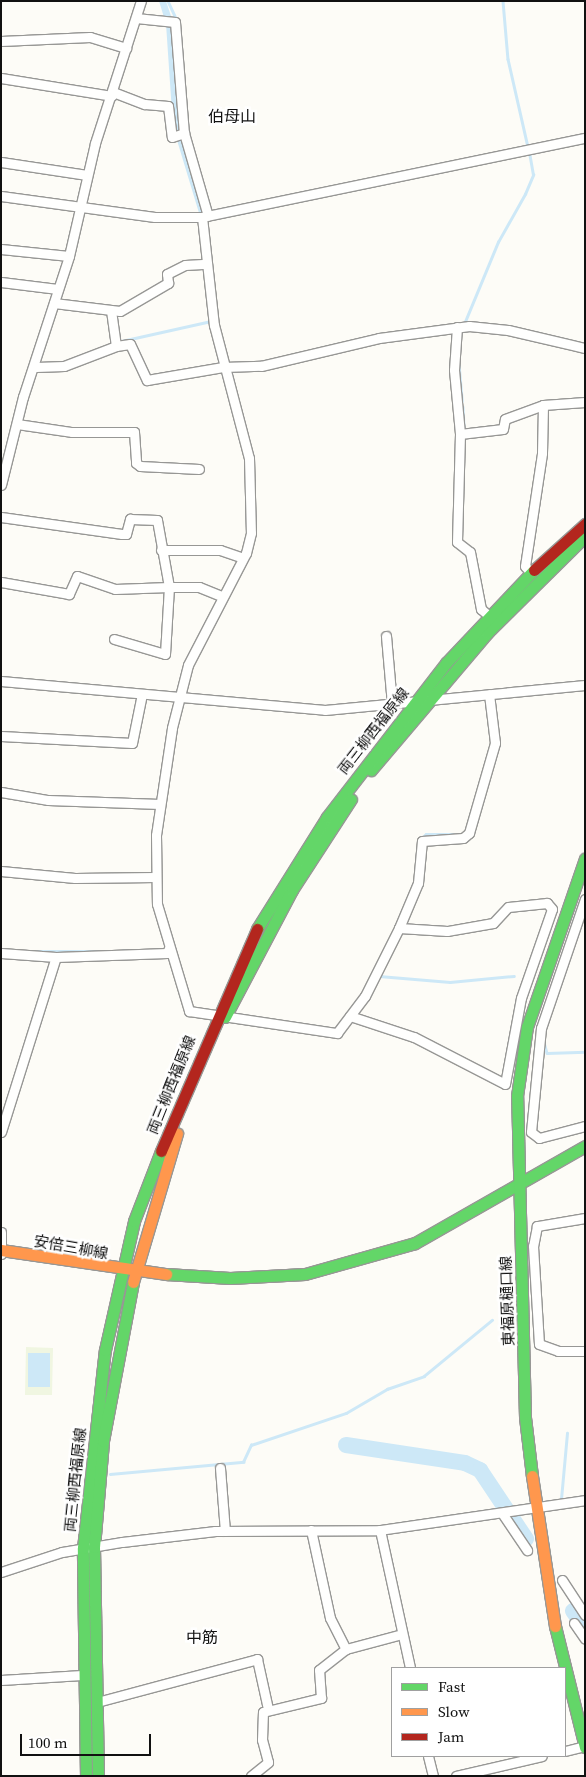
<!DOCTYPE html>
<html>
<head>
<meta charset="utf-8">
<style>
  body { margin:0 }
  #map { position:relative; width:586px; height:1777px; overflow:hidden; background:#fdfcf7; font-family:"Source Serif 4","Noto Sans JP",serif }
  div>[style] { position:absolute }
  .pitch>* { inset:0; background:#f0f6e1 }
  .water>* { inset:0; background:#cde8f7 }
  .stream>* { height:2.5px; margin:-1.25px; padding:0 1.25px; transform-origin:1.25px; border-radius:1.25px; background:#cde8f7 }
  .river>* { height:16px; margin:-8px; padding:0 8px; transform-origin:8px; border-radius:8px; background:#cde8f7 }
  .roads { filter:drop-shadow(1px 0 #979795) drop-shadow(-1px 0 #979795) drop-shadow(0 1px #979795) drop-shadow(0 -1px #979795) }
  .street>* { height:9px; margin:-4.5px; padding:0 4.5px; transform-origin:4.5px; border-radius:4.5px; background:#fffffe }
  .fast>* { height:11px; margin:-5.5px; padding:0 5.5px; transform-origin:5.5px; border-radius:5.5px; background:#63d668 }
  .slow>* { height:11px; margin:-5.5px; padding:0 5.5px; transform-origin:5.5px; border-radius:5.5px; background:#ff974d }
  .jam>* { height:11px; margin:-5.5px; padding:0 5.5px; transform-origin:5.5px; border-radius:5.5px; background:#b3261e }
  span { translate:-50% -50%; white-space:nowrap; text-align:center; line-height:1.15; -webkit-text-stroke:5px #fff; paint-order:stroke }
  .street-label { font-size:15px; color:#111 }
  .neighbourhood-label { font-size:16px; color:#111 }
  .frame { position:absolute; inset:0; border:2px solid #111; pointer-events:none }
  .legend { position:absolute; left:391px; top:1667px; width:175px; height:90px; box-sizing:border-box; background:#fff; border:1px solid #a0a0a0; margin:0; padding:6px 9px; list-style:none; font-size:15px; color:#111 }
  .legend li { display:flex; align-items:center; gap:10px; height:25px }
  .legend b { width:25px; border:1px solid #a0a0a0 }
  .scale { position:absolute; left:20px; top:1734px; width:131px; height:22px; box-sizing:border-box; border:2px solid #111; border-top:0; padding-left:6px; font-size:15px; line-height:18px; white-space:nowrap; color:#111; -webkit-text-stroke:4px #fff; paint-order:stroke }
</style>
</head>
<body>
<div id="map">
  <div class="pitch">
    <i style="clip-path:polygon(26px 1347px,53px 1348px,52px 1395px,25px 1395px)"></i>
  </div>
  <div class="water">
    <i style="clip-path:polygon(159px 1px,166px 1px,174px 25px,182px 129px,205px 213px,202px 225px,213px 325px,224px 380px,247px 452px,249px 476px,213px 339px,199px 213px,173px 127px,166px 24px)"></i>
    <i style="clip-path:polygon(28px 1353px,50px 1353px,50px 1387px,28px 1387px)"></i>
  </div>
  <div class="stream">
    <i style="left:168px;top:1px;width:21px;rotate:65deg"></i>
    <i style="left:503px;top:1px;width:58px;rotate:85.1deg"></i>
    <i style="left:508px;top:59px;width:90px;rotate:77.2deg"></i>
    <i style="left:464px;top:324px;width:89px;rotate:-67.5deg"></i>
    <i style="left:498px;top:242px;width:55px;rotate:-60.6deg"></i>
    <i style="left:525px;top:194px;width:21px;rotate:-67deg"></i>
    <i style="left:533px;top:175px;width:22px;rotate:-100deg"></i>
    <i style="left:117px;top:342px;width:96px;rotate:-12.6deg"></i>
    <i style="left:459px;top:364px;width:37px;rotate:85deg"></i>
    <i style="left:463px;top:407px;width:19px;rotate:87deg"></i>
    <i style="left:420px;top:840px;width:8px;rotate:-45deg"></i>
    <i style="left:426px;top:834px;width:28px"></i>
    <i style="left:123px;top:950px;width:12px"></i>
    <i style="left:33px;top:951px;width:77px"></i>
    <i style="left:379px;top:976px;width:71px;rotate:4.8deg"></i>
    <i style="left:450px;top:982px;width:64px;rotate:-5.4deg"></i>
    <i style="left:544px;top:1042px;width:11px;rotate:75deg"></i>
    <i style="left:547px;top:1053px;width:38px;rotate:-2deg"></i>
    <i style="left:110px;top:1474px;width:134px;rotate:-5.2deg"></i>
    <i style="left:243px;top:1462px;width:19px;rotate:-65deg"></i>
    <i style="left:251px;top:1445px;width:100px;rotate:-18.6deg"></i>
    <i style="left:346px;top:1413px;width:48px;rotate:-30.3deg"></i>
    <i style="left:387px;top:1389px;width:39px;rotate:-19deg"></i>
    <i style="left:424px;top:1376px;width:88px;rotate:-39.5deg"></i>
    <i style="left:561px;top:1499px;width:66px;rotate:-84.8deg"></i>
  </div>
  <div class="river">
    <i style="left:346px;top:1445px;width:120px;rotate:8.6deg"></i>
    <i style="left:465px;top:1463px;width:17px;rotate:25deg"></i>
    <i style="left:480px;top:1470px;width:83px;rotate:56.3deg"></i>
    <i style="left:573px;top:1611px;width:21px;rotate:55deg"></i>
  </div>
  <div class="roads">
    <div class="street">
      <i style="left:136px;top:18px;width:39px;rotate:6deg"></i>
      <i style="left:175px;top:22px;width:111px;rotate:85.4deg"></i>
      <i style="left:184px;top:133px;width:86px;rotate:73.9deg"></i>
      <i style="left:1px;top:41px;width:89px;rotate:-2.6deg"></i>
      <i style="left:90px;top:37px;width:38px;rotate:17deg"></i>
      <i style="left:1px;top:78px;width:112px;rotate:9.2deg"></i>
      <i style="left:113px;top:92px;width:34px;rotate:21deg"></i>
      <i style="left:145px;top:104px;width:23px;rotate:5deg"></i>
      <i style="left:168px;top:106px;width:31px;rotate:83deg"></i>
      <i style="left:172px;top:137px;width:13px;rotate:-18deg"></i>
      <i style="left:1px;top:162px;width:87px;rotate:8.6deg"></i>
      <i style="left:1px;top:196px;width:155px;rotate:7.8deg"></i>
      <i style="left:155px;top:217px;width:47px"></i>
      <i style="left:202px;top:217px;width:391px;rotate:-11.7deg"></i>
      <i style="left:202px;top:217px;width:109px;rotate:83.7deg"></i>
      <i style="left:214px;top:325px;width:138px;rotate:75.3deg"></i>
      <i style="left:249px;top:458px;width:75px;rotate:88.5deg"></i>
      <i style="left:251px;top:533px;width:21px;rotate:104deg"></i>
      <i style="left:246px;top:553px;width:126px;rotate:117.4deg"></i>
      <i style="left:188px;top:665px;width:65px;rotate:104.3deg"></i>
      <i style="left:172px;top:728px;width:108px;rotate:98.5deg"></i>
      <i style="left:156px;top:835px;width:69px;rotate:89.2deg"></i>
      <i style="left:157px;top:904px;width:112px;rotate:73.3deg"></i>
      <i style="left:189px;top:1011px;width:150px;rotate:8.5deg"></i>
      <i style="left:337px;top:1033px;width:46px;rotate:-52.9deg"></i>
      <i style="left:365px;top:996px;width:76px;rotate:-63.4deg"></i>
      <i style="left:399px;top:928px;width:49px;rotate:-67.1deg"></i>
      <i style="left:418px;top:883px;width:42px;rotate:-84.6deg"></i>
      <i style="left:422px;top:841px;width:41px;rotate:-4.2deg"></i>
      <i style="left:463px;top:838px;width:8px;rotate:-40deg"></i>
      <i style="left:469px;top:833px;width:94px;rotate:-73.9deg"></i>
      <i style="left:495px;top:743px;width:49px;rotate:-97deg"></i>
      <i style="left:1px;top:249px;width:68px;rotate:5.9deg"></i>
      <i style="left:1px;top:282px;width:57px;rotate:7deg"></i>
      <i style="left:54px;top:303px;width:66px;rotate:6.9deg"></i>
      <i style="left:120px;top:311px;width:56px;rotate:-30.3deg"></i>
      <i style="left:168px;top:283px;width:9px;rotate:-96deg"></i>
      <i style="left:167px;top:274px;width:20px;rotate:-27deg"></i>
      <i style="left:185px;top:265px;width:22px;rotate:-3deg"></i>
      <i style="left:457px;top:327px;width:43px;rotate:94deg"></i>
      <i style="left:454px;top:370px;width:64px;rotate:84.6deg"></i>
      <i style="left:460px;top:434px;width:43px;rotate:-6.6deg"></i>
      <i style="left:503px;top:429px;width:10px;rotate:-79deg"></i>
      <i style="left:505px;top:419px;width:40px;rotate:-20.2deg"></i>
      <i style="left:543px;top:405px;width:42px;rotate:-4.1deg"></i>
      <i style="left:116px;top:346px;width:14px;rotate:-8deg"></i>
      <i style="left:130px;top:344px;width:40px;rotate:65deg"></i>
      <i style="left:147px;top:380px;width:77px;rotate:-9.7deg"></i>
      <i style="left:223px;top:367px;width:38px;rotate:-2deg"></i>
      <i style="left:261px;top:366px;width:121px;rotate:-13.3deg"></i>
      <i style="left:379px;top:338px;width:91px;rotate:-7.6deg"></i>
      <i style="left:469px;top:326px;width:39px;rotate:6deg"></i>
      <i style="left:508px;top:330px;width:79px;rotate:13.2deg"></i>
      <i style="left:36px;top:367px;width:28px;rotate:-2deg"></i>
      <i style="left:64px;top:366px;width:56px;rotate:-21deg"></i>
      <i style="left:116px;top:346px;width:36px;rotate:-98deg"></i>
      <i style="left:17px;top:424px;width:56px;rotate:8.3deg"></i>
      <i style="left:72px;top:432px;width:62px"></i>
      <i style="left:134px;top:432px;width:31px;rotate:86deg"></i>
      <i style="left:136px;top:463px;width:5px;rotate:37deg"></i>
      <i style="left:140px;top:466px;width:59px;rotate:2.9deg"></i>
      <i style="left:460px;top:434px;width:108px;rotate:91.6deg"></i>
      <i style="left:457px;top:542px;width:16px;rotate:38deg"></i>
      <i style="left:470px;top:552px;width:58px;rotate:79.1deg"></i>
      <i style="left:481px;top:609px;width:11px;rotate:41deg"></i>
      <i style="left:1px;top:485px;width:91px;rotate:-76deg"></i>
      <i style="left:23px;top:397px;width:148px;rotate:-71.9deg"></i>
      <i style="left:69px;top:256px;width:116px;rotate:-77deg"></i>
      <i style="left:95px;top:143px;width:149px;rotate:-72.1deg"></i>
      <i style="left:1px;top:517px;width:122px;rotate:8deg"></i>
      <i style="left:122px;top:534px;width:4px"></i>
      <i style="left:126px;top:534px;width:16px;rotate:-75deg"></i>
      <i style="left:130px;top:519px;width:27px;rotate:2deg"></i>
      <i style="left:157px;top:520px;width:68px;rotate:79.8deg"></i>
      <i style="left:169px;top:587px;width:54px;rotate:177.9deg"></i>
      <i style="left:115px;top:589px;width:40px;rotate:-161.1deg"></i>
      <i style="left:77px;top:576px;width:20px;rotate:114deg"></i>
      <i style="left:69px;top:594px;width:69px;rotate:-170deg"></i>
      <i style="left:161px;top:550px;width:59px"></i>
      <i style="left:220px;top:550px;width:24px;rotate:19deg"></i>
      <i style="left:531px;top:573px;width:9px;rotate:-131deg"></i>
      <i style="left:525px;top:566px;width:114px;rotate:-81.4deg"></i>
      <i style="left:542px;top:453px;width:48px;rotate:-88.8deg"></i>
      <i style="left:386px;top:636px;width:68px;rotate:85deg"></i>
      <i style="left:114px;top:639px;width:53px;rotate:16.4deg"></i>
      <i style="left:165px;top:654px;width:67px;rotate:-86.6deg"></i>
      <i style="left:169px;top:587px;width:30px"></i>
      <i style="left:199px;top:587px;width:24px;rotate:22deg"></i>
      <i style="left:1px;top:681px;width:325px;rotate:5.1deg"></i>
      <i style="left:325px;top:710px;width:261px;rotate:-5.5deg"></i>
      <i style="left:1px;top:736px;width:131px;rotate:3.1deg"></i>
      <i style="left:132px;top:743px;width:50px;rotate:-78.5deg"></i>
      <i style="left:1px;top:792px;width:48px;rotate:9.7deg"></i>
      <i style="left:48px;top:800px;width:112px;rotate:2deg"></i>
      <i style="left:1px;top:871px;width:74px;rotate:5.4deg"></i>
      <i style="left:75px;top:878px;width:80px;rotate:-0.7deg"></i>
      <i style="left:585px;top:899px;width:136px;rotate:108.8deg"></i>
      <i style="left:541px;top:1028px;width:104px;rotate:95.5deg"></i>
      <i style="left:531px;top:1132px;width:10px;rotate:37deg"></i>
      <i style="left:539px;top:1138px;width:48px;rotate:-14.6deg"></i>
      <i style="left:1px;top:953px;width:55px;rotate:4.2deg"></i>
      <i style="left:56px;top:957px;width:111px;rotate:-2.1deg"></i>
      <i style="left:167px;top:953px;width:5px;rotate:-68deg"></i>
      <i style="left:350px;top:1016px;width:67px;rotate:18.2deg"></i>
      <i style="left:414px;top:1037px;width:102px;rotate:27.3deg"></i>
      <i style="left:505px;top:1084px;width:87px;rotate:-79.5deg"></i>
      <i style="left:521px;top:998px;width:94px;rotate:-70.8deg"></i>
      <i style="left:552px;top:909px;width:8px;rotate:-130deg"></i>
      <i style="left:547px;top:903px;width:39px;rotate:174deg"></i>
      <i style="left:508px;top:907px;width:22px;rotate:133deg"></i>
      <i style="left:493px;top:923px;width:47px;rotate:170.1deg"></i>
      <i style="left:447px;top:931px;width:48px;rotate:-176.4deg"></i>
      <i style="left:1px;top:1132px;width:183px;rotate:-72.6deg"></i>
      <i style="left:585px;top:1218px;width:49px;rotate:170.5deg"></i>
      <i style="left:537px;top:1226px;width:20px;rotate:101deg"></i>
      <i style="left:533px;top:1246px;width:98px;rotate:86.5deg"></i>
      <i style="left:539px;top:1344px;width:20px;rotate:20deg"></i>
      <i style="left:558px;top:1351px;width:27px"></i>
      <i style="left:1px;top:1232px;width:22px;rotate:90deg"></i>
      <i style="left:220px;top:1468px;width:63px;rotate:85.5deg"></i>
      <i style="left:502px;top:1513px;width:45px;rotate:56deg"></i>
      <i style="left:311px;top:1530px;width:90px;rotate:77.8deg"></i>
      <i style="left:330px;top:1618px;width:35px;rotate:63deg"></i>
      <i style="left:380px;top:1530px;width:141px;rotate:77.7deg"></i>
      <i style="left:1px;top:1572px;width:64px;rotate:-18.2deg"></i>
      <i style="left:62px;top:1552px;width:61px;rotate:-9.5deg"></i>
      <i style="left:122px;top:1542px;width:94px;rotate:-6.7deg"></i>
      <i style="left:215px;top:1531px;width:165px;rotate:-0.3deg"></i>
      <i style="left:380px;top:1530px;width:207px;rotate:-8.3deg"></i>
      <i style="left:562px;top:1580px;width:42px;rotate:56.7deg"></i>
      <i style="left:574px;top:1623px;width:19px;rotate:55deg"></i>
      <i style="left:1px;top:1680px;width:81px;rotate:-3.5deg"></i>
      <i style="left:97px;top:1702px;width:166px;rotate:-15deg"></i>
      <i style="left:257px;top:1659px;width:51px;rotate:77.6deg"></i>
      <i style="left:565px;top:1751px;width:21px;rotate:-14deg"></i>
      <i style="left:428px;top:1756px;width:21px;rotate:76deg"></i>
      <i style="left:251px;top:1776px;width:22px;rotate:-39deg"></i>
      <i style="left:268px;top:1762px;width:23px;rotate:-105deg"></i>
      <i style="left:262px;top:1740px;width:28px;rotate:-88deg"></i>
      <i style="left:263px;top:1712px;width:60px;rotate:-13.6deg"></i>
      <i style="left:321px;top:1698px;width:28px;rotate:-94deg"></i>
      <i style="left:319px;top:1670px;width:34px;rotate:-38deg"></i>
      <i style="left:346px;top:1649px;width:58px;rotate:-15deg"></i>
      <i style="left:456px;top:1776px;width:88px;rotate:-13.1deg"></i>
    </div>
    <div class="fast">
      <i style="left:371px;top:770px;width:180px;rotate:-49.7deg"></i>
      <i style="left:487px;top:633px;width:138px;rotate:-44.7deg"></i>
      <i style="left:257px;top:929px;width:132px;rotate:-58deg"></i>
      <i style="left:327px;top:817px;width:195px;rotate:-52.3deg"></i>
      <i style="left:446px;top:663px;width:128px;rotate:-46.6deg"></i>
      <i style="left:225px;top:1017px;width:144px;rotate:-62.2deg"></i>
      <i style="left:292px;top:890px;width:108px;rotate:-57deg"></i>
      <i style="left:166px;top:1274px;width:64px;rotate:3.6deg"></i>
      <i style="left:230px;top:1278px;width:75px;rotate:-3.1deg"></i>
      <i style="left:305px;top:1274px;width:114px;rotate:-15.7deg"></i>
      <i style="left:415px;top:1243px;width:196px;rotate:-29.7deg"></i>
      <i style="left:532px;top:1476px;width:59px;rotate:-96.8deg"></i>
      <i style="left:525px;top:1417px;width:321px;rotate:-91.4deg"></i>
      <i style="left:517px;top:1096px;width:70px;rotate:-81.8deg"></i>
      <i style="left:527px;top:1027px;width:178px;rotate:-71deg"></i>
      <i style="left:555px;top:1626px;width:125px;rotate:76.1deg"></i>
      <i style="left:86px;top:1776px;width:228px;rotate:-90.8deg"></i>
      <i style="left:83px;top:1548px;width:199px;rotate:-83.7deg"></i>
      <i style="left:105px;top:1350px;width:132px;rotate:-77.3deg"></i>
      <i style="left:134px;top:1221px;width:75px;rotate:-68.9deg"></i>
      <i style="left:98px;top:1776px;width:229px;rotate:-91deg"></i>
      <i style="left:94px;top:1547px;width:106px;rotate:-85.1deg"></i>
      <i style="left:103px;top:1441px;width:162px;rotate:-79.3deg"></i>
    </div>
    <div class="slow">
      <i style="left:1px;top:1250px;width:167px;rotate:8.3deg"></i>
      <i style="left:133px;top:1282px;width:155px;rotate:-73.5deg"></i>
      <i style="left:532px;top:1476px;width:152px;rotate:81.3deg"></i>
    </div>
    <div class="jam">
      <i style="left:534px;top:570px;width:69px;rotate:-42deg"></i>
      <i style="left:161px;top:1151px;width:242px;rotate:-66.6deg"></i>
    </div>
  </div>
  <div class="street-label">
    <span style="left:373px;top:731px;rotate:-52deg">両三柳西福原線</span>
    <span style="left:171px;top:1085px;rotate:-68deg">両三柳西福原線</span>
    <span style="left:71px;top:1247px;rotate:10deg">安倍三柳線</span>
    <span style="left:507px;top:1301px;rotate:-92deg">東福原樋口線</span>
    <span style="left:75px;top:1480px;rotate:-84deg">両三柳西福原線</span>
  </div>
  <div class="neighbourhood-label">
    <span style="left:232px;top:116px">伯母山</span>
    <span style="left:202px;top:1637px">中筋</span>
  </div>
  <div class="frame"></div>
  <ul class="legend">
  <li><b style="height:6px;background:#63d668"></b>Fast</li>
  <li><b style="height:6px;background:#ff974d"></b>Slow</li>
  <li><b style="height:6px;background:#b3261e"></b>Jam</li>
  </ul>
  <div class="scale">100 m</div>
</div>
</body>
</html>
